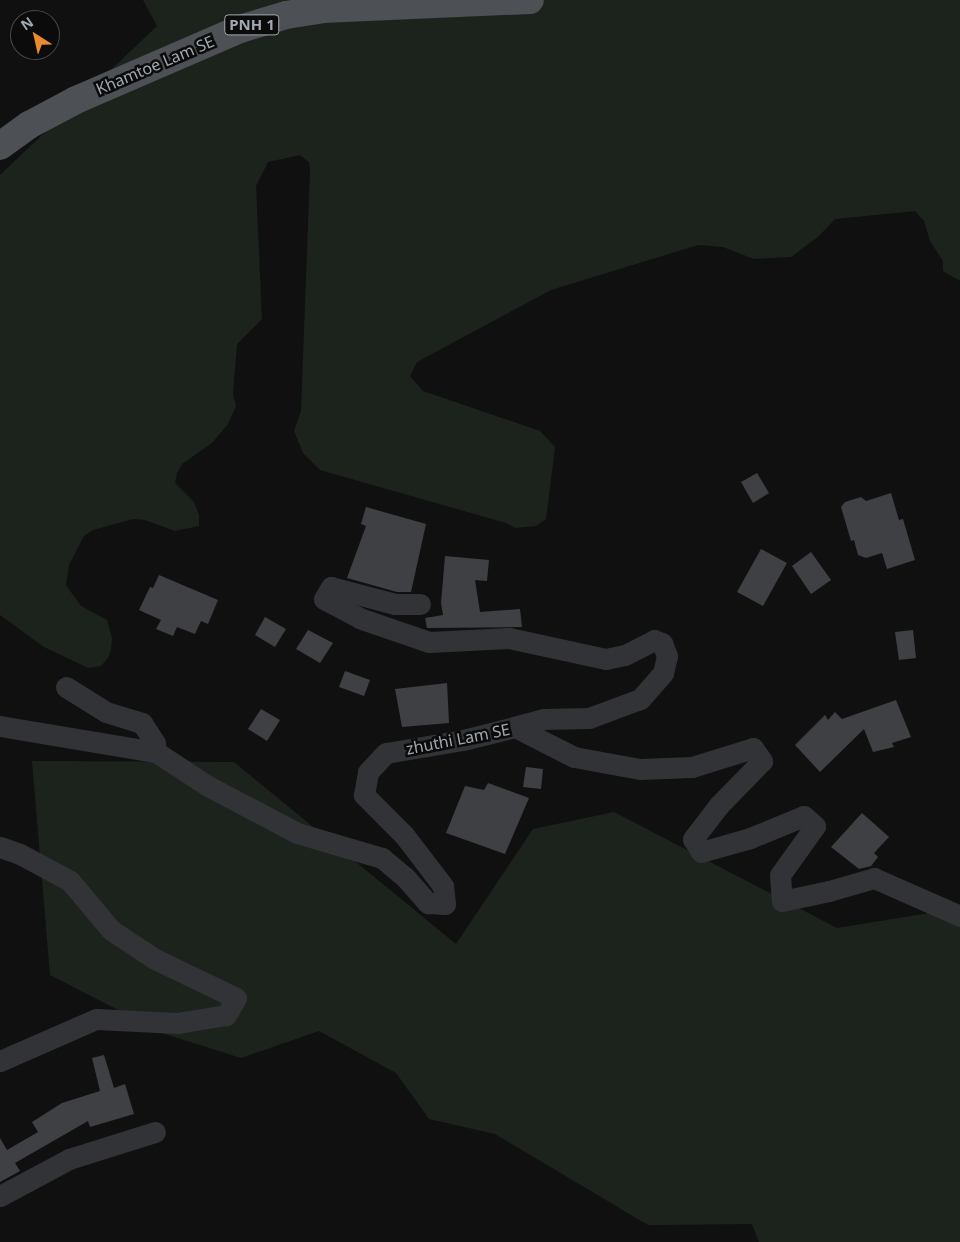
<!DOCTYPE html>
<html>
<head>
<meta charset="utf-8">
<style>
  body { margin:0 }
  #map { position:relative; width:960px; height:1242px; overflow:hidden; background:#101011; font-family:"Noto Sans",sans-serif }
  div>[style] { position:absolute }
  .green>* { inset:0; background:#1c231c }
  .building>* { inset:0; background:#3f4044 }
  .street>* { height:21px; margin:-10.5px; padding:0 10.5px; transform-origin:10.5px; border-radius:10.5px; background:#313336 }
  .primary>* { height:28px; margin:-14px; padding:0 14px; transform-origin:14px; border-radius:14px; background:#4d5055 }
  span { translate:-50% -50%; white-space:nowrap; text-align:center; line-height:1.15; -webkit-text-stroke:5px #0b0b0c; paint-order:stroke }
  .shield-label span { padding:1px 4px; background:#0b0b0c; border:1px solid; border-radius:4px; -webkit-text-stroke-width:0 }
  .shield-label { font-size:15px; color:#a1a9b1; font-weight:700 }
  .street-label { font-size:16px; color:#a1a9b1 }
  .north { position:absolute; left:10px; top:10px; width:50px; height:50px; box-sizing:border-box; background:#0b0b0c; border:1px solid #474a4e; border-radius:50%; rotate:325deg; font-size:14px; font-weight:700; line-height:20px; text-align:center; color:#a1a9b1 }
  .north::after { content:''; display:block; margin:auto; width:18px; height:22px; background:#e88a30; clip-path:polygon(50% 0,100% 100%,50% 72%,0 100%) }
</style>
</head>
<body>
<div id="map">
  <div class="green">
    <i style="clip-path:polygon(143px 0,960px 0,960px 281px,943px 271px,943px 261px,930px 241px,924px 221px,915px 211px,835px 219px,819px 236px,791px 257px,754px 259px,723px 247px,698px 245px,551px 290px,417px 362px,410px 376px,423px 391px,540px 431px,555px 447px,546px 519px,536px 526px,515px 528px,506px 523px,320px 470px,303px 453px,294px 431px,301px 411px,310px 172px,309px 162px,300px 155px,268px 162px,256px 186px,262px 319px,237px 344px,233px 394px,236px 406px,228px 424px,212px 443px,182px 464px,177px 473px,175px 483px,194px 502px,199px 515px,199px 526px,175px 531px,145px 520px,133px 519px,93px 530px,84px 536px,69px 565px,66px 585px,81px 606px,107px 620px,112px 638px,111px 650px,108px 658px,101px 666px,88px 668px,44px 647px,0 615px,0 175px,157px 26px)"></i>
    <i style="clip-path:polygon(32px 761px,234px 762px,456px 944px,533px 829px,614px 812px,837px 928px,960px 908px,960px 1242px,759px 1242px,752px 1224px,648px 1225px,495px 1134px,429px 1119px,396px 1073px,319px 1031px,241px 1058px,165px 1034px,50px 975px)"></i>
  </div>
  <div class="building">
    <i style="clip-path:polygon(757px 473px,769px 493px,753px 503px,741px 482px)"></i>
    <i style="clip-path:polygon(891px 493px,899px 520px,903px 519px,915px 560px,887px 569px,882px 553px,866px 558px,858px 555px,854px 540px,851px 541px,841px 507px,845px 502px,861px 497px,866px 501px)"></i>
    <i style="clip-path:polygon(366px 507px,426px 524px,411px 592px,397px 592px,347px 578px,366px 526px,361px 524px)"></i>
    <i style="clip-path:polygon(761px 549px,787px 563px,763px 606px,737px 592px)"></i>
    <i style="clip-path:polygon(811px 552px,831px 580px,811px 594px,792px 566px)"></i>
    <i style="clip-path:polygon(445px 556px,489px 560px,487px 581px,475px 580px,480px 612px,520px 609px,522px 627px,427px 628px,425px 618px,443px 615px,441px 603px)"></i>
    <i style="clip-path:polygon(159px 575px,218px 600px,208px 624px,201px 621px,195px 634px,177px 627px,173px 636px,156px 629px,161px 620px,139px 610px,150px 587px,153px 588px)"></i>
    <i style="clip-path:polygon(265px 617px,286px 629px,275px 647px,255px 635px)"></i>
    <i style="clip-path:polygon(308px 630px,333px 643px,320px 663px,296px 649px)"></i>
    <i style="clip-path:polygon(913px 630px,916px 658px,899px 660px,895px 632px)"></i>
    <i style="clip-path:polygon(345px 671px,370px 680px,364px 696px,339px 687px)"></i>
    <i style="clip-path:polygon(447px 683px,449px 723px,402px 727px,395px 689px)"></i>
    <i style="clip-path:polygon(896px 700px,911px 737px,892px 743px,894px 747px,873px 752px,864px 729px,820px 772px,795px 745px,825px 715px,828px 720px,835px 712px,842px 719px)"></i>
    <i style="clip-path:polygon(261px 709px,280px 720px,267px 741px,248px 729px)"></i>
    <i style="clip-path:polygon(526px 767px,543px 769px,541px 789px,523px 787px)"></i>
    <i style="clip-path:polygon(488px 783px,529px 798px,505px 854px,446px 833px,465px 786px,484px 790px)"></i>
    <i style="clip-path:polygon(862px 813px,889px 837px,874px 853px,878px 857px,871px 866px,859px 869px,831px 847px)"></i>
    <i style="clip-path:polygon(104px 1055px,114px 1088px,125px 1084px,134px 1114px,90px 1127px,88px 1121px,15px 1163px,20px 1171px,0 1182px,0 1138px,7px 1150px,38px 1132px,32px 1122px,62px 1103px,100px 1091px,92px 1058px)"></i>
  </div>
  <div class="street">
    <i style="left:420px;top:604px;width:25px;rotate:180deg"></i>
    <i style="left:395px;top:604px;width:66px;rotate:-165.1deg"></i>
    <i style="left:331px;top:587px;width:14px;rotate:120deg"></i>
    <i style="left:324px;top:599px;width:40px;rotate:28deg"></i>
    <i style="left:359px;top:618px;width:74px;rotate:18.9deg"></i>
    <i style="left:429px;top:642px;width:80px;rotate:-2.9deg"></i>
    <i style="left:509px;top:638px;width:99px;rotate:12.2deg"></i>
    <i style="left:606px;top:659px;width:19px;rotate:-12deg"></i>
    <i style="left:625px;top:655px;width:33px;rotate:-27deg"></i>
    <i style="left:654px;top:640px;width:9px;rotate:21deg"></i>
    <i style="left:662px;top:643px;width:14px;rotate:69deg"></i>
    <i style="left:667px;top:656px;width:17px;rotate:103deg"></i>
    <i style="left:663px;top:673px;width:35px;rotate:131deg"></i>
    <i style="left:640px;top:699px;width:54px;rotate:159.6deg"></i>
    <i style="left:589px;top:718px;width:45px;rotate:178.7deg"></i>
    <i style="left:544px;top:719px;width:30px;rotate:165deg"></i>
    <i style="left:66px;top:687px;width:47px;rotate:32deg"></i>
    <i style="left:106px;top:712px;width:38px;rotate:17deg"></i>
    <i style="left:142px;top:723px;width:24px;rotate:57deg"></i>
    <i style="left:155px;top:743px;width:9px;rotate:84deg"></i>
    <i style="left:0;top:726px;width:158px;rotate:9.5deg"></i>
    <i style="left:156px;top:752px;width:62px;rotate:33.2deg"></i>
    <i style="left:208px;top:786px;width:101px;rotate:27.8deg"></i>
    <i style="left:297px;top:833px;width:89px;rotate:16.4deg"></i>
    <i style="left:382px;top:858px;width:30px;rotate:40deg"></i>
    <i style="left:405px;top:877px;width:35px;rotate:49deg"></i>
    <i style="left:428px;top:903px;width:17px;rotate:3deg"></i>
    <i style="left:445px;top:904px;width:18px;rotate:-96deg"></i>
    <i style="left:443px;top:886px;width:64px;rotate:-127.4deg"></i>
    <i style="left:404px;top:835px;width:57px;rotate:-135deg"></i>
    <i style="left:364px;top:795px;width:23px;rotate:-80deg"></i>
    <i style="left:368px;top:772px;width:26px;rotate:-47deg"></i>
    <i style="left:386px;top:753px;width:78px;rotate:-9.6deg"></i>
    <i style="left:463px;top:740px;width:54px;rotate:-14deg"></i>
    <i style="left:515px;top:727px;width:66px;rotate:27deg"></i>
    <i style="left:574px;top:757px;width:67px;rotate:10.3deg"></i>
    <i style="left:640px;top:769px;width:52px;rotate:-2.2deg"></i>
    <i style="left:692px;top:767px;width:64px;rotate:-17.3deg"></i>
    <i style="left:753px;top:748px;width:16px;rotate:55deg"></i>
    <i style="left:762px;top:761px;width:62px;rotate:134.3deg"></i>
    <i style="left:719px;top:805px;width:43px;rotate:127.4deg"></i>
    <i style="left:693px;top:839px;width:15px;rotate:58deg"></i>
    <i style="left:701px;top:852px;width:51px;rotate:-15.9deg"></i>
    <i style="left:750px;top:838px;width:58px;rotate:-22.2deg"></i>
    <i style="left:804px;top:816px;width:15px;rotate:42deg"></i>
    <i style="left:815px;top:826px;width:60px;rotate:125.5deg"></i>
    <i style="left:780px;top:875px;width:26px;rotate:86deg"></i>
    <i style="left:782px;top:901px;width:48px;rotate:-12deg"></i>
    <i style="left:829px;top:891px;width:47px;rotate:-16.1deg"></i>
    <i style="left:874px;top:878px;width:94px;rotate:23.8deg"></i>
    <i style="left:0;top:847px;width:21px;rotate:19deg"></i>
    <i style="left:20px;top:854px;width:57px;rotate:28.4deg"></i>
    <i style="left:70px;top:881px;width:64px;rotate:50.1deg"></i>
    <i style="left:111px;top:930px;width:53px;rotate:33.4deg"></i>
    <i style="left:155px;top:959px;width:90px;rotate:25.7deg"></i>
    <i style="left:236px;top:998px;width:20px;rotate:120deg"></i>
    <i style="left:226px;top:1015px;width:50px;rotate:170.7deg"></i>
    <i style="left:177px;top:1023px;width:81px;rotate:-177.2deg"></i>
    <i style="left:96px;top:1019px;width:105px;rotate:156.4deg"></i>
    <i style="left:0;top:1196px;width:78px;rotate:-28.2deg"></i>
    <i style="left:69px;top:1159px;width:90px;rotate:-17.4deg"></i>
  </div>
  <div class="primary">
    <i style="left:0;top:146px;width:36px;rotate:-36deg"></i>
    <i style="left:29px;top:125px;width:53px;rotate:-28deg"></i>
    <i style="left:76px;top:100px;width:179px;rotate:-23.4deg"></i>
    <i style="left:240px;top:29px;width:48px;rotate:-16.9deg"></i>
    <i style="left:286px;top:15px;width:36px;rotate:-9deg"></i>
    <i style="left:322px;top:9px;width:208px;rotate:-2.5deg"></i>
  </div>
  <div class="shield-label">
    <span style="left:252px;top:25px">PNH 1</span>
  </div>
  <div class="street-label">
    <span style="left:155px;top:65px;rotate:-23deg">Khamtoe Lam SE</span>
    <span style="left:458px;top:739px;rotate:-11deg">zhuthi Lam SE</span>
  </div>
  <div class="north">N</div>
</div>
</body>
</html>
